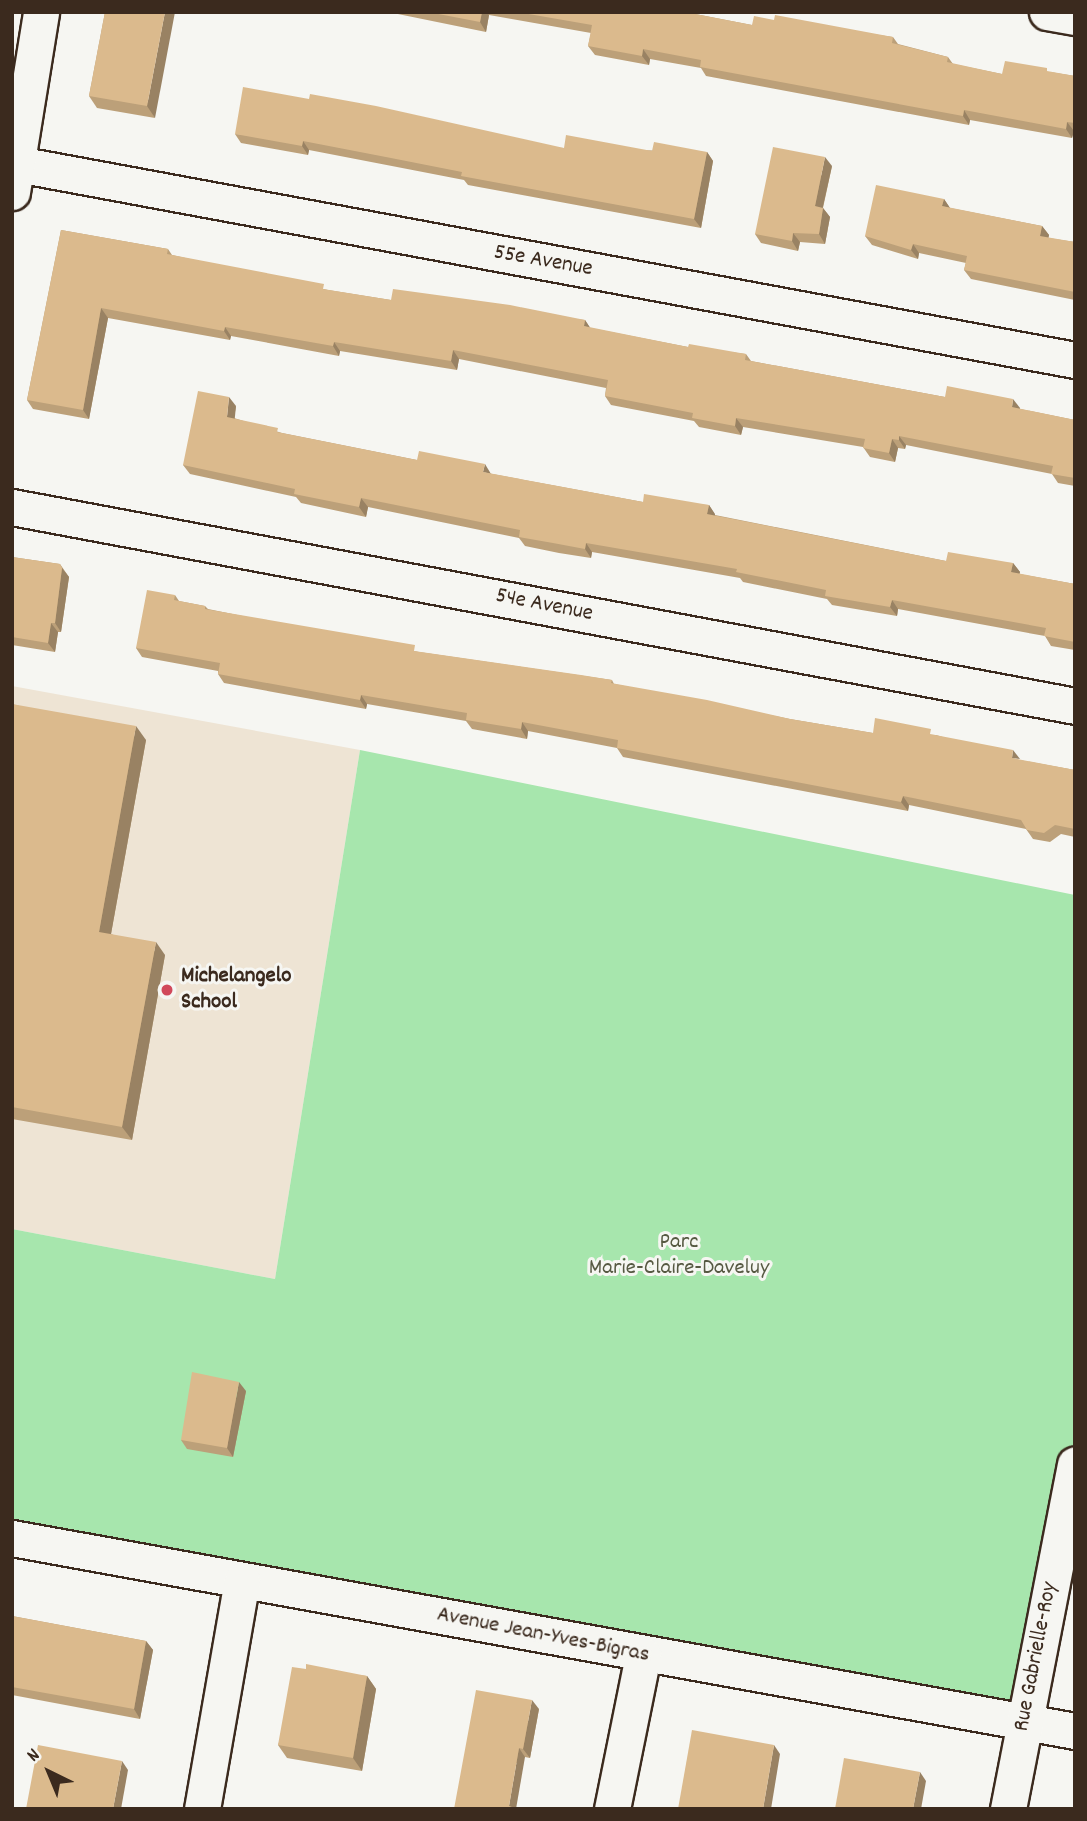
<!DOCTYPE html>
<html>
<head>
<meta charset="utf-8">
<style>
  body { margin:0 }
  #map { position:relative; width:1087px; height:1821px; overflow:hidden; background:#f6f6f2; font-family:Dekko,sans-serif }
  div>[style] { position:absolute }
  .built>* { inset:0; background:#eee4d4 }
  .green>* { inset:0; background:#a7e6ad }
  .roads { filter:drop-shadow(2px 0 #3b2a1e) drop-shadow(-2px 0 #3b2a1e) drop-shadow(0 2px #3b2a1e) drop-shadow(0 -2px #3b2a1e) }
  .street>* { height:35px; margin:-17.5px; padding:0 17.5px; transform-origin:17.5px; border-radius:17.5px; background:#f6f6f2 }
  .wall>* { inset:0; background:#bca079 }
  .shaded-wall>* { inset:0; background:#998263 }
  .building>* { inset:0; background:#dbba8d }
  .dots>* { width:19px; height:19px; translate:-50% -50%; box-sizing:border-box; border:4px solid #f6f6f2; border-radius:50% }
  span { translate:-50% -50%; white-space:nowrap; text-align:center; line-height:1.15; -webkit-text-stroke:6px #f6f6f2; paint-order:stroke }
  .street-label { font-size:23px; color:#3b2a1e }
  .poi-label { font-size:23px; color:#3b2a1e; font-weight:700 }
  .left { translate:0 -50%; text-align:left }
  .park-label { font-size:23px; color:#565942 }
  .frame { position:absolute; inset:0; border:14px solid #3b2a1e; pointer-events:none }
  .north { position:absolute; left:14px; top:1737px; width:70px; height:70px; -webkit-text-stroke:5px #f6f6f2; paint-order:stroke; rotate:317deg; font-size:19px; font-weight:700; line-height:28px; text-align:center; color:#3b2a1e }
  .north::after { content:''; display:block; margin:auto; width:24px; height:32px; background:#3b2a1e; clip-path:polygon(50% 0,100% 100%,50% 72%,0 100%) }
</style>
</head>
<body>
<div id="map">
  <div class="built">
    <i style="clip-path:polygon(12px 686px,360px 750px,275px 1279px,12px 1229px)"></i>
  </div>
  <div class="green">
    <i style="clip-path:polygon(360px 750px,1075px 895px,1075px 1464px,1024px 1722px,12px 1537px,12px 1229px,275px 1279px)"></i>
  </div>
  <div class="roads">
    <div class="street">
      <i style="left:1047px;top:12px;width:28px;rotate:10deg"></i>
      <i style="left:12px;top:163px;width:1081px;rotate:10.5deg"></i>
      <i style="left:12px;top:192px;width:182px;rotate:-80.8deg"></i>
      <i style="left:12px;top:507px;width:1081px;rotate:10.6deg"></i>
      <i style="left:12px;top:1538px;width:1080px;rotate:10.29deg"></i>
      <i style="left:202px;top:1809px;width:232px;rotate:-80.1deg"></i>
      <i style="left:612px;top:1809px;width:157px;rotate:-78.6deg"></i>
      <i style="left:1008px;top:1809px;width:351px;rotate:-79deg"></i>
    </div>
  </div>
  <div class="wall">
    <i style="clip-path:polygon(105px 12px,155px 118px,97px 108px,89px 96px)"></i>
    <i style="clip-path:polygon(388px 12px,685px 12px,752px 25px,774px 20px,893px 37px,898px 44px,948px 57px,953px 64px,1002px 74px,1050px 72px,1075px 76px,1075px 131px,1074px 131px,1072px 138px,970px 120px,969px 125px,706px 76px,701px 68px,650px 59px,649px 65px,595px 55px,588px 46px,591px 33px,489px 15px,486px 32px)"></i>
    <i style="clip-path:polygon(235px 134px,564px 148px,707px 152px,713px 161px,701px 228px,468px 185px,464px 180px,397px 167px,309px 150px,308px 155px,241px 143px)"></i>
    <i style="clip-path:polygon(832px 166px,823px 208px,830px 217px,825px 244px,800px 242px,798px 251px,761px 243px,755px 234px)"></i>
    <i style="clip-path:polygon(944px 199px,950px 208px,1042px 226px,1049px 235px,1048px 238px,1075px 242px,1075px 300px,971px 279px,964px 270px,966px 263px,919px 253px,918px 259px,872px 245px,865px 236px)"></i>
    <i style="clip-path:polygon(61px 230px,168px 249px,172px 255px,328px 290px,391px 300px,585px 320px,590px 328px,688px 347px,746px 354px,751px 361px,945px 397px,1020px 408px,1020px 409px,1075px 420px,1075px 486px,1058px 483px,1052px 474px,906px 445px,905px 449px,898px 448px,895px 462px,870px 457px,863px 447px,743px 427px,741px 435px,699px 427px,694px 421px,611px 405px,605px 396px,606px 388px,459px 359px,457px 370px,340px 351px,339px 356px,231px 336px,230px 340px,108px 318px,89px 419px,33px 409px,27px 400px)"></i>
    <i style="clip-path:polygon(236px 406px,234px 418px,282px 433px,417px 460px,643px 502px,709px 505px,715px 515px,946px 561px,1013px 563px,1020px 572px,1019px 574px,1075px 584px,1075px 650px,1051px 646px,1045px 636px,898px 609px,897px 616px,832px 605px,827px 599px,743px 582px,740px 578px,592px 552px,591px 558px,559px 553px,525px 546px,519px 538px,368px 507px,366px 517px,301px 503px,296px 497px,190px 474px,183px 465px)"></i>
    <i style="clip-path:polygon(12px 557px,60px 564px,69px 577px,61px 632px,58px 632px,55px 652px,12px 645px)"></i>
    <i style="clip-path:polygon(175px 595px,179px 601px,205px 606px,208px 609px,419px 652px,612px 680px,614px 684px,790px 719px,873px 733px,936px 735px,1019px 760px,1075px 770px,1075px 837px,1061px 834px,1050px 842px,1033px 839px,1026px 829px,909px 805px,908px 811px,623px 757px,617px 748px,528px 731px,527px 739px,472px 729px,466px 721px,367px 704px,366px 709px,224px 683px,218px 674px,218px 671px,142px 657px,136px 648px)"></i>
    <i style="clip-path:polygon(12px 704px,146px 740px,111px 934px,165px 955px,132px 1140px,12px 1119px)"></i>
    <i style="clip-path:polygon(246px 1391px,233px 1457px,187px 1449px,181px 1440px)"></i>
    <i style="clip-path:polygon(12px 1616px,146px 1641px,153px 1650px,140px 1719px,12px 1695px)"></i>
    <i style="clip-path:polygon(306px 1669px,367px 1676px,376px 1689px,362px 1771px,287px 1758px,278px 1745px)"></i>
    <i style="clip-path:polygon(539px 1709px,530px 1758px,525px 1757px,454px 1809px)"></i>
  </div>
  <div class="shaded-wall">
    <i style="clip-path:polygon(165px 12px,175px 12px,155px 118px,147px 106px)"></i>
    <i style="clip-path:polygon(482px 12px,487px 12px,489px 15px,486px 32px,480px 22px)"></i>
    <i style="clip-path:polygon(643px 49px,650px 59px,649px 65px,642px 56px)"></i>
    <i style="clip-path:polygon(964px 110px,970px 120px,969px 125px,963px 116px)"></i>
    <i style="clip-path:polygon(1067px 122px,1074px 131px,1072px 138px,1066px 129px)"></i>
    <i style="clip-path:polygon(303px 141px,309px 150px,308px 155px,302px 146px)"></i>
    <i style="clip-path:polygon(707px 152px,713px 161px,701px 228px,694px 219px)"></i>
    <i style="clip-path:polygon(825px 157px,832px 166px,821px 215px,815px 206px)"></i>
    <i style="clip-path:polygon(944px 199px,950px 208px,942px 206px)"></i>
    <i style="clip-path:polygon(823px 208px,830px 217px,825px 244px,819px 234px)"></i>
    <i style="clip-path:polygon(1042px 226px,1049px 235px,1047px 246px,1040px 236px)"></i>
    <i style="clip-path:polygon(793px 233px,800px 242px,798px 251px,792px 241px)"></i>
    <i style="clip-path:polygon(913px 244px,919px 253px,918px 259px,911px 250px)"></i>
    <i style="clip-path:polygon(101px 308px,108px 318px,89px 419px,83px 410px)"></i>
    <i style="clip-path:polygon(585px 320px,591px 329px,584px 326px)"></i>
    <i style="clip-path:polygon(225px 327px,231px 336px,230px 340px,224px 331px)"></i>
    <i style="clip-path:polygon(334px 342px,340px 351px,339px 356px,333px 346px)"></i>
    <i style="clip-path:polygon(453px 350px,459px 359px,457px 370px,451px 361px)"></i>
    <i style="clip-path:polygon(229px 397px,236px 406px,234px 426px,227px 417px)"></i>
    <i style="clip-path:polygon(1013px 399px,1020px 408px,1018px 416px,1012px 407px)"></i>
    <i style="clip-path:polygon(736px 418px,743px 427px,741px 435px,735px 426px)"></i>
    <i style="clip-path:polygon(899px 436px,906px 445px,905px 449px,899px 440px)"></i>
    <i style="clip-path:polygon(892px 439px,898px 448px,895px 462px,889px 453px)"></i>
    <i style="clip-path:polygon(485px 464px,491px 474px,483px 472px)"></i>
    <i style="clip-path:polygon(361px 498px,368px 507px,366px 517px,359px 507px)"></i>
    <i style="clip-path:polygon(709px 505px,715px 514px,714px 523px,707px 514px)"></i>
    <i style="clip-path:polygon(586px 543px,592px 552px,591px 558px,585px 549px)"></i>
    <i style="clip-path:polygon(1013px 563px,1020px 572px,1018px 581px,1011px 572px)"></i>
    <i style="clip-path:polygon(62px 568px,69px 577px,61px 632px,55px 623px)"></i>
    <i style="clip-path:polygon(892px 600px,898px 609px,897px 616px,890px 607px)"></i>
    <i style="clip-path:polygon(51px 623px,58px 632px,55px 652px,48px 643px)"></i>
    <i style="clip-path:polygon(361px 695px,367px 704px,366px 709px,360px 700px)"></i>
    <i style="clip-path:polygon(522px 722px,528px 731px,527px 739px,521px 729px)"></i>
    <i style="clip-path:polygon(136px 726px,146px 740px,109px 945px,99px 932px)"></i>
    <i style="clip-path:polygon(1013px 750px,1020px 759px,1012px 758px)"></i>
    <i style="clip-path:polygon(903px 796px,909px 805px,908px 811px,901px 802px)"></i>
    <i style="clip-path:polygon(156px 942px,165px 955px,132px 1140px,122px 1127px)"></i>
    <i style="clip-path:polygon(239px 1382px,246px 1391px,233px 1457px,227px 1448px)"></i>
    <i style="clip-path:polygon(146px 1641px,153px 1650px,140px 1719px,134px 1709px)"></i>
    <i style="clip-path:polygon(367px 1676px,376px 1689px,362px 1771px,353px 1758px)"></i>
    <i style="clip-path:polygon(532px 1700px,539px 1709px,530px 1758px,523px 1749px)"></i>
    <i style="clip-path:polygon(774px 1745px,780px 1754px,771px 1809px,763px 1809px)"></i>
    <i style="clip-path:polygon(519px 1748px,525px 1757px,516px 1809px,510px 1809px,509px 1806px)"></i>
    <i style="clip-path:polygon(122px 1761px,128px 1770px,121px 1809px,113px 1809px)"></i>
    <i style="clip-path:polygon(920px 1772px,926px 1781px,921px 1809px,913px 1809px)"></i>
  </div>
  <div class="building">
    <i style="clip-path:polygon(105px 12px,165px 12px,147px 106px,89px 96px)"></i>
    <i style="clip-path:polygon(428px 12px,482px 12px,480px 22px)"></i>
    <i style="clip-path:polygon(517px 12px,685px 12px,752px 25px,754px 16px,774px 20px,775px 15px,893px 37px,892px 43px,948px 57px,947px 62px,1002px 74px,1005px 61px,1047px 68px,1047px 71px,1075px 76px,1075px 123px,1067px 122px,1066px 129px,964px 110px,963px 116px,700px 67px,701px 60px,643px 49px,642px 56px,588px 46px,592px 25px)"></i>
    <i style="clip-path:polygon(243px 87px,309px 99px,310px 94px,376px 106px,564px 148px,566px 135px,652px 151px,654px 142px,707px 152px,694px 219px,461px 176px,462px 172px,391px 158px,303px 141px,302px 146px,235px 134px)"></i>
    <i style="clip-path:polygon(773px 147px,825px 157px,815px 206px,823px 208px,819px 234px,793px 233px,792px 241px,755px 234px)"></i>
    <i style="clip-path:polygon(876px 185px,944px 199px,942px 206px,1042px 226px,1040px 236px,1075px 242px,1075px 292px,964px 270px,967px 256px,913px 244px,911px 250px,865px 236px)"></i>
    <i style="clip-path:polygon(61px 230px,168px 249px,167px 254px,324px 284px,323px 289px,391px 300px,393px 289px,510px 305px,585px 320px,584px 326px,688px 347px,689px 344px,746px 354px,745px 360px,945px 397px,947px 386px,1013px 399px,1012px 407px,1075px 420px,1075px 478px,1051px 474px,1053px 466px,899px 436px,899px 440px,892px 439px,889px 453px,863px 448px,865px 439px,736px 418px,735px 426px,692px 418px,693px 413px,605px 396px,608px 380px,453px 350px,451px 361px,334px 342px,333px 346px,225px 327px,224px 331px,101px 308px,83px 410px,27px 400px)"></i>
    <i style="clip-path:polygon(198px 391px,229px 397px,227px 417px,278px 428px,277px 432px,417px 460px,419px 451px,485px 464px,483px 472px,643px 502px,644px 494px,709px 505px,707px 514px,946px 561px,948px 552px,1013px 563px,1011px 572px,1075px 584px,1075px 642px,1044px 636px,1046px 628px,892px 600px,890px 607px,825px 596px,826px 590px,736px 572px,737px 569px,586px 543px,585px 549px,553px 543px,519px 537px,520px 530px,361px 498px,359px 507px,294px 494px,295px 489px,183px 465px)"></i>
    <i style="clip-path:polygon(12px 557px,60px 564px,62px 568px,55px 623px,51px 623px,48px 643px,12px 637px)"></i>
    <i style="clip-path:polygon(147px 590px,175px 595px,174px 600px,205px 606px,205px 609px,415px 645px,414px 651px,581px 675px,612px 680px,611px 683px,707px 700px,790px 719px,873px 733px,875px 718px,931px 729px,930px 734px,1013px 750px,1012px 758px,1075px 770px,1075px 829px,1055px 825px,1044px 833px,1027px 830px,1021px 820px,903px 796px,901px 802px,617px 748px,618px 740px,522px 722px,521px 729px,466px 720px,467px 713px,361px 695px,360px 700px,218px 674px,220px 663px,136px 648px)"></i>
    <i style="clip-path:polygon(12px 704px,136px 726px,99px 932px,156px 942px,122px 1127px,12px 1107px)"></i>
    <i style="clip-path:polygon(192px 1372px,239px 1382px,227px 1448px,181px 1440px)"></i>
    <i style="clip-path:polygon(12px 1616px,146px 1641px,134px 1709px,12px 1687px)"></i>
    <i style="clip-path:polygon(306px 1664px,367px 1676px,353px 1758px,278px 1745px,292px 1667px,306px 1669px)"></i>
    <i style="clip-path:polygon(476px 1690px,532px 1700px,523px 1749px,519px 1748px,509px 1806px,512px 1807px,512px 1809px,454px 1809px)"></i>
    <i style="clip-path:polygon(692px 1730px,774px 1745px,763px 1809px,678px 1809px)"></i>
    <i style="clip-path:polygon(38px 1745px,122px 1761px,113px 1809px,26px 1809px)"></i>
    <i style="clip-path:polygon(844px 1758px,920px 1772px,913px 1809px,835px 1809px)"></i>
  </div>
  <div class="dots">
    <i style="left:167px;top:990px;background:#d1495b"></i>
  </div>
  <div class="street-label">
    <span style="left:543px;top:262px;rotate:10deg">55e Avenue</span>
    <span style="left:544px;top:606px;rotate:11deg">54e Avenue</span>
    <span style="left:543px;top:1636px;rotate:11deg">Avenue Jean-Yves-Bigras</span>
    <span style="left:1037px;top:1657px;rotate:-79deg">Rue Gabrielle-Roy</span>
  </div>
  <div class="poi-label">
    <span class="left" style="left:181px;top:990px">Michelangelo<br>School</span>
  </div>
  <div class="park-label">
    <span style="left:679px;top:1256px">Parc<br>Marie-Claire-Daveluy</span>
  </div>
  <div class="frame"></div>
  <div class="north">N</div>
</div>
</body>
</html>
